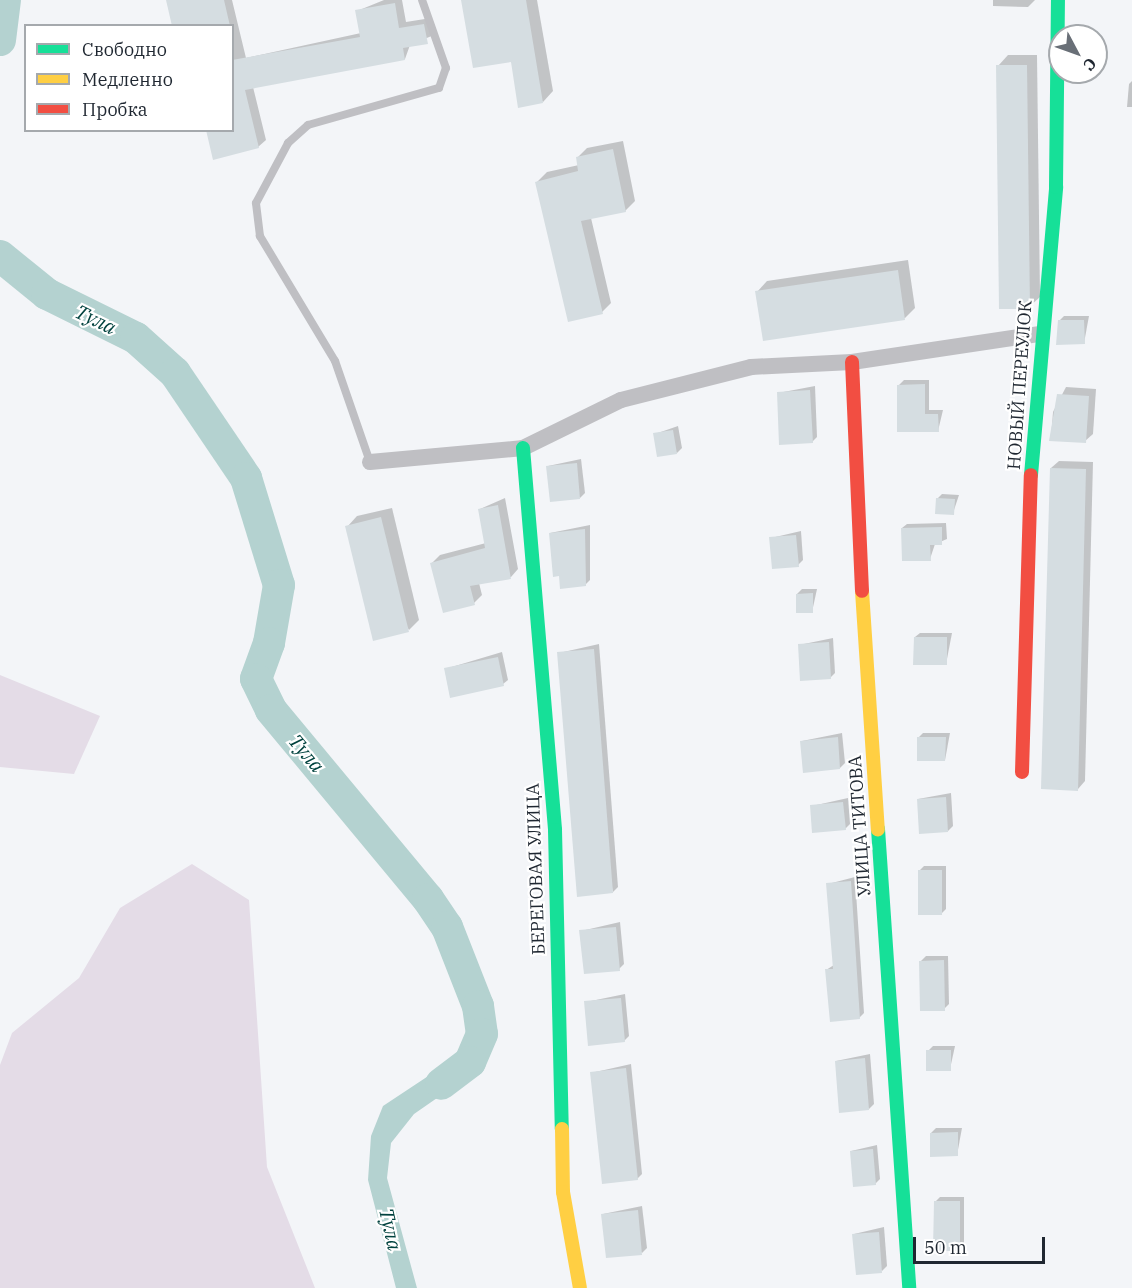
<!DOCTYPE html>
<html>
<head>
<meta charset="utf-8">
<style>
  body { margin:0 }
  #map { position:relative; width:1132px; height:1288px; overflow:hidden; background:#f3f5f8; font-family:"IBM Plex Serif",serif }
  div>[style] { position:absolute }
  .green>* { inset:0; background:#e4dce7 }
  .water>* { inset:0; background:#b4d2d0 }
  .shadow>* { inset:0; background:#0003 }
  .river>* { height:32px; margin:-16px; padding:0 16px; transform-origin:16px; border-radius:16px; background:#b4d2d0 }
  .building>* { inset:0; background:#d5dde1 }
  .lane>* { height:8px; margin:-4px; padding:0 4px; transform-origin:4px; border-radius:4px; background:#bfbfc3 }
  .street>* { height:16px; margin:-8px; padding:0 8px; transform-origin:8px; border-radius:8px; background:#bfbfc3 }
  .fast>* { height:14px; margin:-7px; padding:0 7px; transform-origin:7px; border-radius:7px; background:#16e098 }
  .slow>* { height:14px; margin:-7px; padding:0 7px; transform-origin:7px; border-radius:7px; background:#ffcf43 }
  .jam>* { height:14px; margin:-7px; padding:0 7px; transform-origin:7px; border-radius:7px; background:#f24e42 }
  span { translate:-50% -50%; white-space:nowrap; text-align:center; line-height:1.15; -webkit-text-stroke:4.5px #fff; paint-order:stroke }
  .street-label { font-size:18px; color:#1f2731 }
  .water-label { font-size:20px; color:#00423e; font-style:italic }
  .legend { position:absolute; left:24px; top:24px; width:210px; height:108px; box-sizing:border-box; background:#fff; border:2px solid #a5a9ad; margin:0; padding:8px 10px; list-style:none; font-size:18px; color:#1f2731 }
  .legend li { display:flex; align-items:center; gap:12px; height:30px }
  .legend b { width:30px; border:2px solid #a5a9ad }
  .north { position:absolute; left:1048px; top:24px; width:60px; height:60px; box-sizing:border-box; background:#fff; border:2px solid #a5a9ad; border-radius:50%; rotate:131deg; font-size:16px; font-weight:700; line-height:24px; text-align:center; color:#1f2731 }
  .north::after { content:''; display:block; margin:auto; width:21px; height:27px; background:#696f77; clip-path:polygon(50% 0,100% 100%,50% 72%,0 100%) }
  .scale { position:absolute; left:913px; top:1237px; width:132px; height:27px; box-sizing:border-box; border:3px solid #1f2731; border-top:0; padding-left:8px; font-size:18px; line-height:21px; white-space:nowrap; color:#1f2731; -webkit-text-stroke:4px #fff; paint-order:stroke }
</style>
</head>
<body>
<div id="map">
  <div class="green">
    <i style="clip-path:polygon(0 675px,100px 716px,74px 774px,0 767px)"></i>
    <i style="clip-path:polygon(192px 864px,249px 900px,267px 1167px,315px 1288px,0 1288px,0 1065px,12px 1033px,79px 978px,120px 908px)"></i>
  </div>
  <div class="water">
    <i style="clip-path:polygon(463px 1053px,480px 1060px,476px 1071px,414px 1114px,391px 1143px,387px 1178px,417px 1288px,396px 1288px,368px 1180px,371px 1136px,383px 1106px)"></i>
  </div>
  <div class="shadow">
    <i style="clip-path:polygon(168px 0,232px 0,246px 58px,361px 33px,357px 11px,384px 0,402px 0,406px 22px,431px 18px,434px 35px,410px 45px,405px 59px,253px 87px,266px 140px,258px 147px,232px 130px,232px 26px,174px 26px)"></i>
    <i style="clip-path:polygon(462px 0,537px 0,553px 91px,543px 102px)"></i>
    <i style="clip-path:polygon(993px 0,1035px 0,1028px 7px,993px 6px)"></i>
    <i style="clip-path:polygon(1008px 55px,1037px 55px,1040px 297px,1029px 307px,998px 66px)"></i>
    <i style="clip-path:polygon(1132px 81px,1132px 107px,1127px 107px,1129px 84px)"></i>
    <i style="clip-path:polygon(623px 141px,635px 201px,625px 211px,591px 218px,611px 303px,602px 312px,537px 182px,547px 172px,579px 165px,577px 158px,587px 148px)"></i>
    <i style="clip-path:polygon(908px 260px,915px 308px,905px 318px,757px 292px,767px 281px)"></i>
    <i style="clip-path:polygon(1064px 316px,1089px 316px,1084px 343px,1059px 321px)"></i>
    <i style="clip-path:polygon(904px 380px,929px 380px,929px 410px,943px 410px,938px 431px,899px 385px)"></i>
    <i style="clip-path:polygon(815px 386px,817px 437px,812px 442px,778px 393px)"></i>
    <i style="clip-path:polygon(1066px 387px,1096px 389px,1093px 434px,1085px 441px,1051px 439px,1053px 412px)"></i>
    <i style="clip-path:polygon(678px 426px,682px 448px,677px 453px,655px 434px)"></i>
    <i style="clip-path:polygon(581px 459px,585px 493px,580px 498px,548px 466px)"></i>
    <i style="clip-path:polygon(1059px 461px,1093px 462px,1085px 781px,1078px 789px,1051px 468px)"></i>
    <i style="clip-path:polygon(942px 494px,959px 495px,953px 513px,937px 499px)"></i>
    <i style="clip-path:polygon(505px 498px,518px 569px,511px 577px,479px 583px,482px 595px,474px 603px,432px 563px,440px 555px,486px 543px,480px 509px)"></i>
    <i style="clip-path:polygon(392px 508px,419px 620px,409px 630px,347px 527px,357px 516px)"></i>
    <i style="clip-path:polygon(946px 523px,947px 539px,935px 544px,930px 559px,902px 528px,907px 524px)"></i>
    <i style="clip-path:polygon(590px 525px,590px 580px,585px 585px,560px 575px,550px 533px)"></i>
    <i style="clip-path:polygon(801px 531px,803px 560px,798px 565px,771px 538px)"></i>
    <i style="clip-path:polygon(802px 589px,817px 589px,812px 612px,797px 594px)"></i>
    <i style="clip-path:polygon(920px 633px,952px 633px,946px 664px,915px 637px)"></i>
    <i style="clip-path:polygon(833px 638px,835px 673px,830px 678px,799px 645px)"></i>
    <i style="clip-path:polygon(599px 644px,618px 887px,613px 892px,559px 653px)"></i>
    <i style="clip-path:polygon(502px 652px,508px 680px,503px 684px,445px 669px)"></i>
    <i style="clip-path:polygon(842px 733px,845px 763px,840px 768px,802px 741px)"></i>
    <i style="clip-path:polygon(923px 733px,950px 733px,945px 760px,918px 738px)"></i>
    <i style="clip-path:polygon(951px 793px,953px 826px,948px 831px,918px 799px)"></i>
    <i style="clip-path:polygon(848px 798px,850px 824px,845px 829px,812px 806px)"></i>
    <i style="clip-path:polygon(924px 866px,946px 866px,946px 909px,941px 914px,919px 871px)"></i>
    <i style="clip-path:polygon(855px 877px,864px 1013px,859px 1018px,826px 970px,834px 965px,828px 884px)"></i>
    <i style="clip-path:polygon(620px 922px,624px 964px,619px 969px,581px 931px)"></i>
    <i style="clip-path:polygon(926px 956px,948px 956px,949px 1004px,944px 1009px,921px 961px)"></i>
    <i style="clip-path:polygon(625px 994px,629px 1036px,624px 1041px,586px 1002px)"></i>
    <i style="clip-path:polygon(933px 1046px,955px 1046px,950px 1069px,928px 1051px)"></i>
    <i style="clip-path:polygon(870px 1054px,874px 1104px,869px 1109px,836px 1061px)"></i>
    <i style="clip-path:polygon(631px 1064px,642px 1174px,637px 1179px,591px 1073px)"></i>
    <i style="clip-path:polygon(936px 1128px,962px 1128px,957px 1155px,931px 1133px)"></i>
    <i style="clip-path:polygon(877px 1145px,880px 1179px,875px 1184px,851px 1151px)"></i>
    <i style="clip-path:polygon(940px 1197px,964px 1197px,964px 1244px,960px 1249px,935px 1202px)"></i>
    <i style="clip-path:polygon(642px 1206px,647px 1248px,642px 1253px,603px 1214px)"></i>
    <i style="clip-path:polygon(884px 1227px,887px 1266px,882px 1271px,854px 1234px)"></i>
  </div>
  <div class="river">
    <i style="left:0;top:40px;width:40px;rotate:-82.9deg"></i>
    <i style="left:0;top:256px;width:60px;rotate:39deg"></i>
    <i style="left:47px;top:294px;width:99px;rotate:26.3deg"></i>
    <i style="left:136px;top:338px;width:52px;rotate:41.9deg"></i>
    <i style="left:175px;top:373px;width:127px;rotate:55.9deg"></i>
    <i style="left:246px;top:478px;width:112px;rotate:72.9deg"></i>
    <i style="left:279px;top:585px;width:59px;rotate:99.8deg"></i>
    <i style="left:269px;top:643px;width:38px;rotate:110deg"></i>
    <i style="left:256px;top:679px;width:34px;rotate:64deg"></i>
    <i style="left:271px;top:710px;width:246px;rotate:50.3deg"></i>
    <i style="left:428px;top:899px;width:34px;rotate:56deg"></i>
    <i style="left:447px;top:927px;width:85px;rotate:68.6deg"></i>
    <i style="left:478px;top:1006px;width:28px;rotate:82deg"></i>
    <i style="left:482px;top:1034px;width:30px;rotate:113deg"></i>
    <i style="left:470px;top:1062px;width:36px;rotate:143deg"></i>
  </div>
  <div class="building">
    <i style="clip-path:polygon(166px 0,224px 0,230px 26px,172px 26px)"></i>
    <i style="clip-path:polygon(461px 0,526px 0,543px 103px,518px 108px,511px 62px,473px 68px)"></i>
    <i style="clip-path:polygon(395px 3px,399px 28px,424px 24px,428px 44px,403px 48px,405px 60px,245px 90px,259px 148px,213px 160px,206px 130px,232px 130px,232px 60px,360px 37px,355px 10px)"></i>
    <i style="clip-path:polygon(996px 65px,1027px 65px,1030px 309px,999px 309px)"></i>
    <i style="clip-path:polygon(613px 149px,626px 212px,581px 221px,603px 314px,568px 322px,535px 182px,578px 171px,576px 157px)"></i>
    <i style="clip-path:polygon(898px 270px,905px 320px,763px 341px,755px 291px)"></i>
    <i style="clip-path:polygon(1058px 320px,1084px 320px,1085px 344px,1056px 345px)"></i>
    <i style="clip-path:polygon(925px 384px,925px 414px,938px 414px,939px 432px,897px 432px,897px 385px)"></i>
    <i style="clip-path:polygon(810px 390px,813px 443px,779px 445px,777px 392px)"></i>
    <i style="clip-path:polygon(1057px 394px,1089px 396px,1086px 443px,1049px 441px)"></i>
    <i style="clip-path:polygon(673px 430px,677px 454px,657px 457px,653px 433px)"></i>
    <i style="clip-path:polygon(577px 463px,580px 499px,550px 502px,546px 466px)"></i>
    <i style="clip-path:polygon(1050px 468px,1086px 469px,1078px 791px,1041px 789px)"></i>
    <i style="clip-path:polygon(936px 498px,955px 499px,954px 515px,935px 514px)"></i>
    <i style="clip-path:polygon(498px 505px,511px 579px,470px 586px,475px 605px,443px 613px,430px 563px,485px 548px,478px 509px)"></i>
    <i style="clip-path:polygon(381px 517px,409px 632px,373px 641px,345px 526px)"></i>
    <i style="clip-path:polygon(942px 527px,942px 545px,930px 545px,931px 561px,902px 561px,901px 528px)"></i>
    <i style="clip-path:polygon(585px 529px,586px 586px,560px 589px,559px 576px,553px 577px,549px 533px)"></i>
    <i style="clip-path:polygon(796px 535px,799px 567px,772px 569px,769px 537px)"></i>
    <i style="clip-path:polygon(813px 593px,813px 613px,796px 613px,796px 594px)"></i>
    <i style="clip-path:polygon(914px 637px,947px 637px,947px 665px,913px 665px)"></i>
    <i style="clip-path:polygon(829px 642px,831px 679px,800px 681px,798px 644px)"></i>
    <i style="clip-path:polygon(594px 649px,613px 893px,577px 897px,557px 652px)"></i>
    <i style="clip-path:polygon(498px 657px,504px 686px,450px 698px,444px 668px)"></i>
    <i style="clip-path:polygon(838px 737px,840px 769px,803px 773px,800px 741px)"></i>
    <i style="clip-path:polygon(917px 737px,946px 737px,945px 761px,917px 761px)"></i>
    <i style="clip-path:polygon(946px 797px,948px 832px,919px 834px,917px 799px)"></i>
    <i style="clip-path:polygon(843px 802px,846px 830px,812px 833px,810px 805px)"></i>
    <i style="clip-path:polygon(918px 870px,942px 870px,942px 915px,918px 915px)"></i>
    <i style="clip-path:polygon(851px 881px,860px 1019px,830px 1022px,825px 969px,833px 969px,826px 883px)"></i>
    <i style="clip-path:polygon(616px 927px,620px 971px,584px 974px,579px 930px)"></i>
    <i style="clip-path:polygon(944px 960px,945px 1011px,920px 1011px,919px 961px)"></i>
    <i style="clip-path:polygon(621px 998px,625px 1042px,588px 1046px,584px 1001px)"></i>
    <i style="clip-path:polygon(926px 1050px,951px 1050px,951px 1071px,926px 1071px)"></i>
    <i style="clip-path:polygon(865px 1058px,869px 1110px,839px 1113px,835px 1061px)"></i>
    <i style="clip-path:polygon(626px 1068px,638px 1180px,602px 1184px,590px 1072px)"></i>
    <i style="clip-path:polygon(958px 1132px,958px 1156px,930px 1157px,930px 1133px)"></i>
    <i style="clip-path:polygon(873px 1149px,876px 1185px,853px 1187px,850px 1151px)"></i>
    <i style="clip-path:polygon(934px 1201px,960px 1201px,960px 1251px,933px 1251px)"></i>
    <i style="clip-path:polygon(638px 1210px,642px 1255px,606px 1258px,601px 1214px)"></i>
    <i style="clip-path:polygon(879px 1232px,882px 1273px,856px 1275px,852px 1234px)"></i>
  </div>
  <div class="lane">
    <i style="left:370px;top:462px;width:107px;rotate:-109.1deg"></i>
    <i style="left:335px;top:361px;width:146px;rotate:-121deg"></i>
    <i style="left:260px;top:236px;width:33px;rotate:-97deg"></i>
    <i style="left:256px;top:203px;width:68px;rotate:-61.9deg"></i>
    <i style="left:288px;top:143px;width:27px;rotate:-42deg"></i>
    <i style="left:308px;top:125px;width:136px;rotate:-15.8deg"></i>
    <i style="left:439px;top:88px;width:21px;rotate:-71deg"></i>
    <i style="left:446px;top:68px;width:72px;rotate:-109.4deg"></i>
  </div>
  <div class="street">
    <i style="left:370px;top:462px;width:154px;rotate:-5.2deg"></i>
    <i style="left:523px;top:448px;width:109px;rotate:-26.1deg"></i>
    <i style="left:621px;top:400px;width:134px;rotate:-14.2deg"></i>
    <i style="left:751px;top:367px;width:101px;rotate:-2.8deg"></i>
    <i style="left:852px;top:362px;width:190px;rotate:-8.5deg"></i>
  </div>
  <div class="fast">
    <i style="left:523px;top:448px;width:383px;rotate:85.2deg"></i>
    <i style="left:555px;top:830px;width:299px;rotate:88.7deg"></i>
    <i style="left:1031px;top:475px;width:289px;rotate:-85deg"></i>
    <i style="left:1056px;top:187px;width:187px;rotate:-89.4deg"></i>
    <i style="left:878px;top:829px;width:460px;rotate:86.1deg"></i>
  </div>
  <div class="slow">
    <i style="left:862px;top:591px;width:239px;rotate:86.2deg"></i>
    <i style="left:562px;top:1129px;width:63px;rotate:89.1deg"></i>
    <i style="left:563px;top:1192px;width:97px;rotate:80deg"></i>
  </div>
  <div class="jam">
    <i style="left:852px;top:362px;width:229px;rotate:87.5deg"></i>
    <i style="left:1022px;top:772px;width:297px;rotate:-88.3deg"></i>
  </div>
  <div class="street-label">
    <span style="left:1020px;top:385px;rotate:-86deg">НОВЫЙ ПЕРЕУЛОК</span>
    <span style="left:860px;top:826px;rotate:-94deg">УЛИЦА ТИТОВА</span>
    <span style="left:536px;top:869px;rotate:-92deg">БЕРЕГОВАЯ УЛИЦА</span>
  </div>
  <div class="water-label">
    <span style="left:96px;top:319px;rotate:26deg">Тула</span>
    <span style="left:307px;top:753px;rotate:50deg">Тула</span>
    <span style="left:391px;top:1229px;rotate:77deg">Тула</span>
  </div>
  <ul class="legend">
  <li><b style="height:8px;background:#16e098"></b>Свободно</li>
  <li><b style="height:8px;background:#ffcf43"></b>Медленно</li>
  <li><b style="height:8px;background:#f24e42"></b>Пробка</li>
  </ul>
  <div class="north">С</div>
  <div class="scale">50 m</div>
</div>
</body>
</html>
